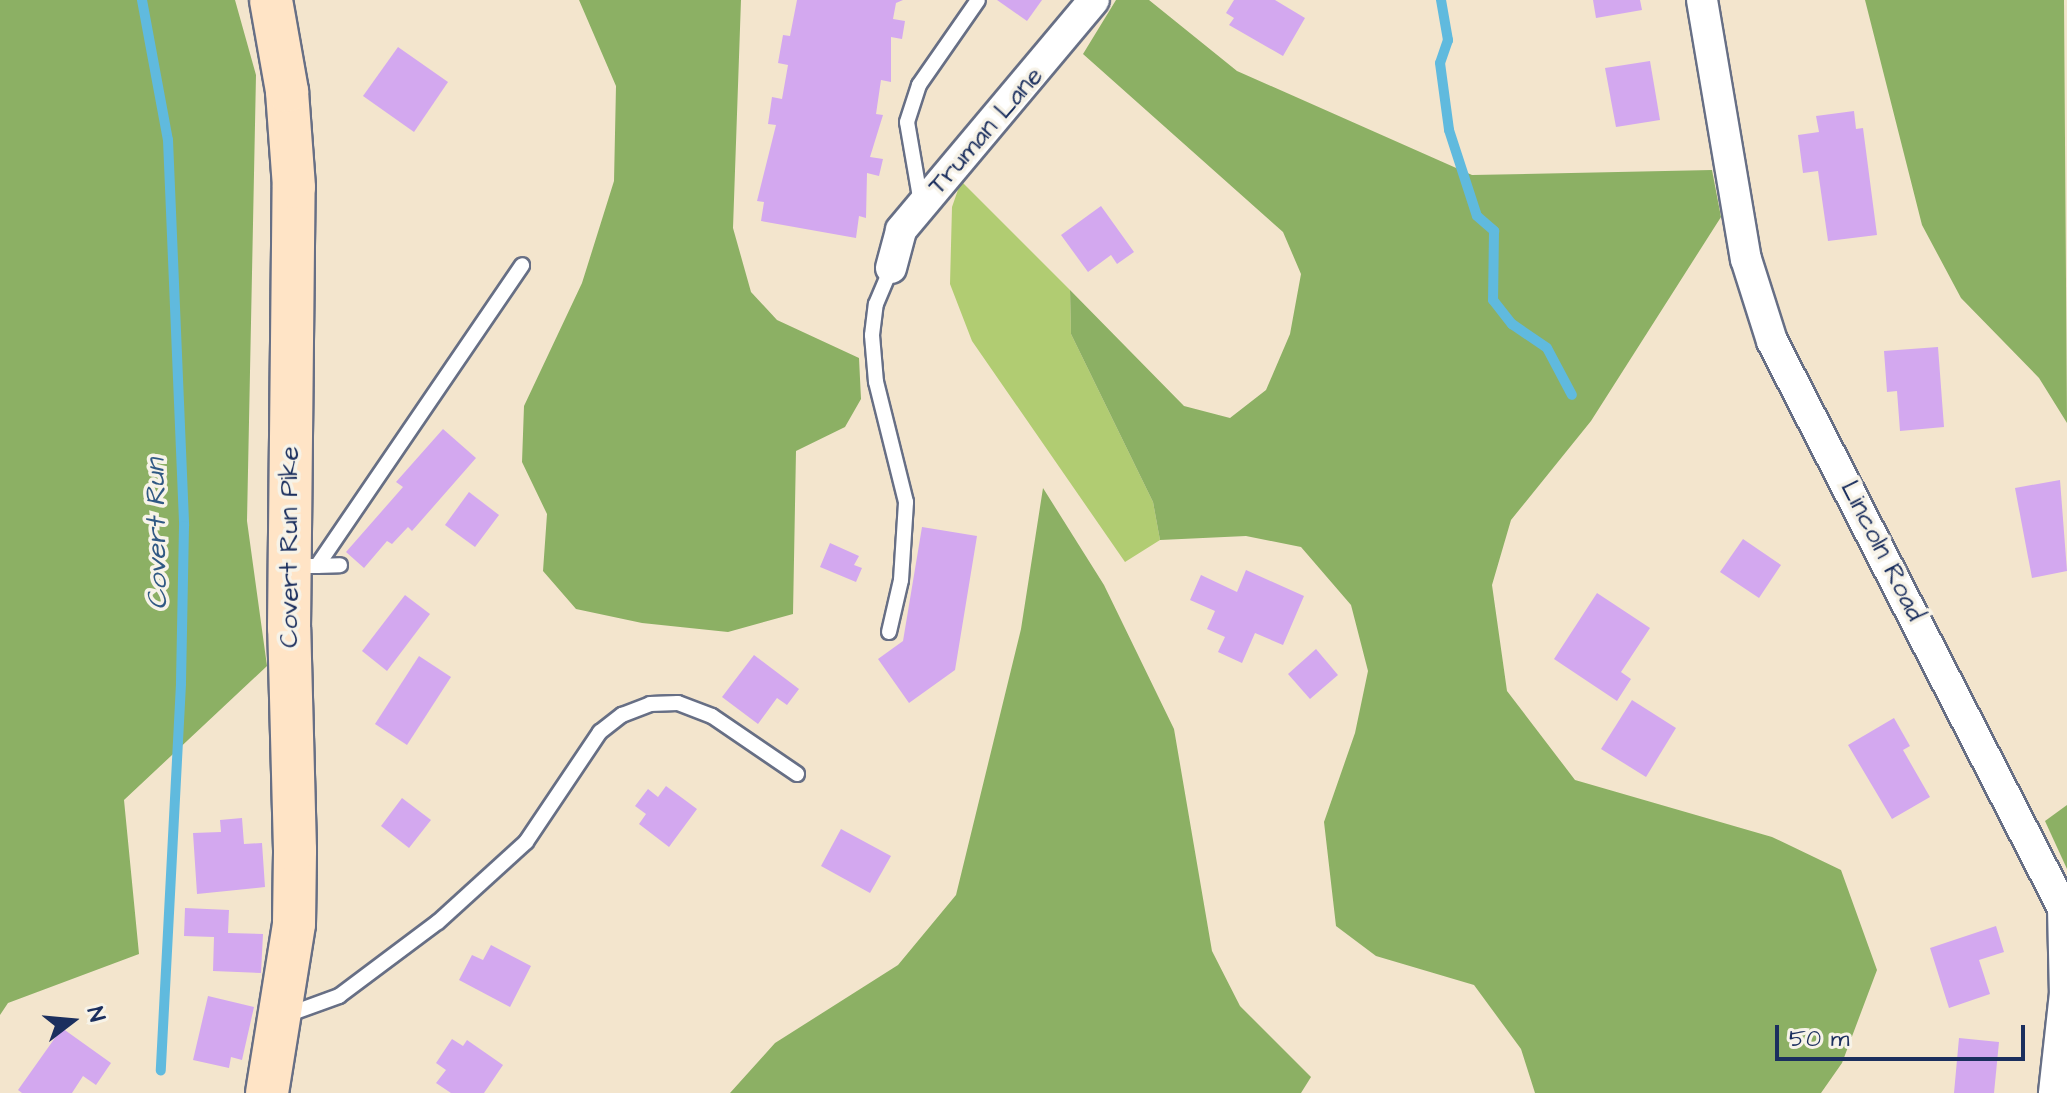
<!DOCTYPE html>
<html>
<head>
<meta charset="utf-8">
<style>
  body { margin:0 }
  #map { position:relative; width:2067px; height:1093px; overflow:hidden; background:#f3e5cd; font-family:"Architects Daughter",sans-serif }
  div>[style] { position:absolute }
  .green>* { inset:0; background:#b1cc72 }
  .forest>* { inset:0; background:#8cb064 }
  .stream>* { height:10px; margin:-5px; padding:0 5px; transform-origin:5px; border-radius:5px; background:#60bade }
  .building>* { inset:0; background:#d3a8ef }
  .roads { filter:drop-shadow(2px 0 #676f85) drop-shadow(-2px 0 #676f85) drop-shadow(0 2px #676f85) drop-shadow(0 -2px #676f85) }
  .lane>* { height:14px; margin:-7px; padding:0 7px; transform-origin:7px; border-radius:7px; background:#fff }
  .street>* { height:30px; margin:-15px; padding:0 15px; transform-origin:15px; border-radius:15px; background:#fff }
  .secondary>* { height:42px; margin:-21px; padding:0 21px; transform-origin:21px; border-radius:21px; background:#ffe4c6 }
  span { translate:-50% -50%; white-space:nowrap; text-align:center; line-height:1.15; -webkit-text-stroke:7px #f7f3e8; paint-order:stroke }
  .street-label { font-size:26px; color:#1b2f5e }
  .water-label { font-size:28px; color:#305984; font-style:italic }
  .north { position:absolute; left:32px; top:981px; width:80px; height:80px; -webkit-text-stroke:6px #f7f3e8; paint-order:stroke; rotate:74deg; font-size:22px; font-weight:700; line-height:32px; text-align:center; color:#1b2f5e }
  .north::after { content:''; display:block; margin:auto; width:28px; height:36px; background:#1b2f5e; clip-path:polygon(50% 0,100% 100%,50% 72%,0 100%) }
  .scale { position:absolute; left:1775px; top:1025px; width:250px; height:36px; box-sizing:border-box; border:4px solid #1b2f5e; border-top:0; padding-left:10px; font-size:24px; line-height:28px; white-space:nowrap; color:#1b2f5e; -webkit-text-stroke:6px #f7f3e8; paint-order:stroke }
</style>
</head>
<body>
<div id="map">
  <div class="green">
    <i style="clip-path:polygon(961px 181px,1070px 290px,1071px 334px,1153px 502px,1160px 540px,1125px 562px,972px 341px,950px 284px,952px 207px)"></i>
  </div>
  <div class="forest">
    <i style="clip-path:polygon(0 0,235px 0,256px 75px,247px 521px,267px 666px,124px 800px,139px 954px,8px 1003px,0 1015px)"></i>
    <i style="clip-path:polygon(579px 0,741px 0,733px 228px,751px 292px,777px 320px,859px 358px,861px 399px,845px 427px,796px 451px,793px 614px,728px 632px,642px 623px,576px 609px,543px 571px,547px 514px,522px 462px,524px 406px,582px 283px,614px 181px,616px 86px)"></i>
    <i style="clip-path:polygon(1116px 0,1149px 0,1237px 71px,1472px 175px,1712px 170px,1721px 217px,1591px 421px,1511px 520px,1492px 585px,1507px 691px,1575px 780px,1772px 837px,1841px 870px,1877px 970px,1842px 1063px,1821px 1093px,1535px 1093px,1521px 1049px,1474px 985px,1376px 956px,1336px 926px,1324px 822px,1355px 733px,1368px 671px,1351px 605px,1301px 547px,1246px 536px,1160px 540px,1153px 502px,1071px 334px,1070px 290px,1184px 406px,1230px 418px,1266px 390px,1290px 334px,1301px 274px,1283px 232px,1083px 54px)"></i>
    <i style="clip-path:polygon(1865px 0,2064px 0,2067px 423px,2039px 378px,1961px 298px,1922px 225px)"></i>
    <i style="clip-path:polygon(1043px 488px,1104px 585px,1174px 729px,1212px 951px,1240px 1006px,1311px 1077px,1301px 1093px,730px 1093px,775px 1043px,898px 965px,956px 895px,1021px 629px)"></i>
    <i style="clip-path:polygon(2067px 805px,2067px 869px,2045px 821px)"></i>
  </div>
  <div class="stream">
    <i style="left:142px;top:0;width:142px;rotate:79.5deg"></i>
    <i style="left:168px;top:140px;width:386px;rotate:87.6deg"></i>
    <i style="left:184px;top:526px;width:158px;rotate:91.1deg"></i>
    <i style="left:181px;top:684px;width:387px;rotate:93deg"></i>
    <i style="left:1441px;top:0;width:41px;rotate:80.1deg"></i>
    <i style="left:1448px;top:40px;width:24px;rotate:109deg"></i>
    <i style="left:1440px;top:63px;width:68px;rotate:82.3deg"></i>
    <i style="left:1449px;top:130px;width:90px;rotate:72deg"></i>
    <i style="left:1477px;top:216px;width:23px;rotate:41deg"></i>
    <i style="left:1494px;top:231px;width:69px;rotate:90.8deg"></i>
    <i style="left:1493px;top:300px;width:31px;rotate:52deg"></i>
    <i style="left:1512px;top:324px;width:42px;rotate:34.4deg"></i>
    <i style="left:1547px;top:348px;width:53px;rotate:62deg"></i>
  </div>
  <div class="building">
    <i style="clip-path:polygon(797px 0,903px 0,896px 3px,893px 19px,905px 21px,902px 39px,891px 37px,891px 82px,881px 80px,876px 114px,883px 115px,870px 157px,883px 159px,879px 176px,867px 173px,866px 218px,859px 216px,856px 238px,761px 221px,764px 202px,757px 201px,776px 125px,768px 124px,772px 97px,782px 99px,788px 65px,778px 63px,783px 35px,790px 36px)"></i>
    <i style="clip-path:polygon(997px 0,1042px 0,1027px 21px)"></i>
    <i style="clip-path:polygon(1234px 0,1275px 0,1305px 18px,1283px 56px,1229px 25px,1234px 18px,1226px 13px)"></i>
    <i style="clip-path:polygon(1593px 0,1640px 0,1642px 10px,1596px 18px)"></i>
    <i style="clip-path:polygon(398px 47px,448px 82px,414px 132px,363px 96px)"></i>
    <i style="clip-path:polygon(1650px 61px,1660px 120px,1616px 127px,1605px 68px)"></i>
    <i style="clip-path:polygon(1854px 111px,1856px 129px,1863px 128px,1877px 235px,1828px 241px,1818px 171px,1803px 173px,1798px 135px,1819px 132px,1816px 116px)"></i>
    <i style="clip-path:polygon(1101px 206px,1134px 252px,1117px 264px,1111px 255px,1088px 272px,1061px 235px)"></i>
    <i style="clip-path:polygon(1938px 347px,1944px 427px,1900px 431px,1897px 391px,1887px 392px,1884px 351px)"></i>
    <i style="clip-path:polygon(443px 429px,476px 458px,412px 531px,408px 527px,392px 544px,387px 541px,364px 568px,346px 552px,403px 487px,396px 482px)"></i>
    <i style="clip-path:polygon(2060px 480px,2067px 571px,2032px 578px,2015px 488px)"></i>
    <i style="clip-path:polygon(469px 492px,499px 515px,475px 547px,445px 525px)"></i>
    <i style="clip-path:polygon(922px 527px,977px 536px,955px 670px,909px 703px,878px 659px,903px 641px)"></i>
    <i style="clip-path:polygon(1743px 539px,1781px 565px,1759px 598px,1720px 572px)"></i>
    <i style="clip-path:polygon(830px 543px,859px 556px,854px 565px,862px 568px,856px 582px,820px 567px)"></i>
    <i style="clip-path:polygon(1246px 570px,1304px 596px,1283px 645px,1255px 633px,1242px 663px,1218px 652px,1225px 637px,1207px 629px,1215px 611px,1190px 600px,1201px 575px,1237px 592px)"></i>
    <i style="clip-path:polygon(1597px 593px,1650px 628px,1621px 672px,1631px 679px,1617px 701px,1554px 659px)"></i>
    <i style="clip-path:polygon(405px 595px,430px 614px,387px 671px,362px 651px)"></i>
    <i style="clip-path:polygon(1316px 649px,1338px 675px,1310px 699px,1288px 674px)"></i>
    <i style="clip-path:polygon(754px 655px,799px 689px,787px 705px,777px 698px,758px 724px,722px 697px)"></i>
    <i style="clip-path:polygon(419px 656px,451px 677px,407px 745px,375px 724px)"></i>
    <i style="clip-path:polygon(1632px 700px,1676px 728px,1646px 777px,1601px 749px)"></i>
    <i style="clip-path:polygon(1894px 718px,1910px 746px,1903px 750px,1930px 797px,1892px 819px,1848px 745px)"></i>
    <i style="clip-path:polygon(666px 786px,697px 809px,669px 847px,639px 824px,646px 814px,635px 806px,648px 789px,658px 797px)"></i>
    <i style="clip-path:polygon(402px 798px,431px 820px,409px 848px,381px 826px)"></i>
    <i style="clip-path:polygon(242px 818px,244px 844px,262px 843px,265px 887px,197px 894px,193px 833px,221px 832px,220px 820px)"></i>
    <i style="clip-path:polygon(841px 829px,891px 856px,870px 893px,821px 866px)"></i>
    <i style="clip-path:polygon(185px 908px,229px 910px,228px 933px,263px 934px,261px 973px,213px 971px,214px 937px,184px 936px)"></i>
    <i style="clip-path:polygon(1996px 926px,2004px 952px,1979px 960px,1990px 994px,1949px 1008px,1930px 948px)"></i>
    <i style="clip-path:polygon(491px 945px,531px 966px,510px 1007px,459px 980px,472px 955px,483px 960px)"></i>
    <i style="clip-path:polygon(208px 996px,254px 1007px,242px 1060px,231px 1057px,229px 1068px,193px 1060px)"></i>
    <i style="clip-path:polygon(62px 1028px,111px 1063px,96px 1085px,83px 1076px,72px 1093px,22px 1093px,18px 1090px)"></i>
    <i style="clip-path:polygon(1959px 1038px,1999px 1042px,1994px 1093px,1954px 1093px)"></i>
    <i style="clip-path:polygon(452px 1039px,463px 1046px,467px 1040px,503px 1065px,484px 1093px,451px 1093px,436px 1083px,446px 1070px,436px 1063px)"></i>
  </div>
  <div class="roads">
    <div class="lane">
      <i style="left:921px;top:203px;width:82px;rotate:-99.8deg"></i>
      <i style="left:907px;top:122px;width:39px;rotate:-72deg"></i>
      <i style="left:919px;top:85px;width:103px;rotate:-55.2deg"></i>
      <i style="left:294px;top:566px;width:23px"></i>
      <i style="left:317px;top:566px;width:364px;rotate:-55.7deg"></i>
      <i style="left:317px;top:566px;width:23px;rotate:-2deg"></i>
      <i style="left:889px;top:632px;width:53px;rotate:-77deg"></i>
      <i style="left:901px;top:580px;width:78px;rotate:-86.3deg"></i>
      <i style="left:906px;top:502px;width:124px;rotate:-104deg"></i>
      <i style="left:876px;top:382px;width:47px;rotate:-94.9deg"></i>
      <i style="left:872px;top:335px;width:31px;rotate:-83deg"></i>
      <i style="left:876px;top:304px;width:39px;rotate:-67deg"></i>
      <i style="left:284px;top:1016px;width:59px;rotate:-20deg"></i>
      <i style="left:339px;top:996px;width:124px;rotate:-36.8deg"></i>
      <i style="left:438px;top:922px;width:119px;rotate:-42.3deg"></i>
      <i style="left:526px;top:842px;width:133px;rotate:-56.1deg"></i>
      <i style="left:600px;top:732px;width:28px;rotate:-38deg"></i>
      <i style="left:622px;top:715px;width:30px;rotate:-21deg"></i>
      <i style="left:650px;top:704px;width:28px;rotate:-2deg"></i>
      <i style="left:678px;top:703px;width:36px;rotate:21deg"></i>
      <i style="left:712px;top:716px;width:103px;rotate:34.3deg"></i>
    </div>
    <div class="street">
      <i style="left:1702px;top:0;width:263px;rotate:80.4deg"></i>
      <i style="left:1746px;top:259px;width:86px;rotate:72.4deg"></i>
      <i style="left:1772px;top:341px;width:637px;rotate:62.83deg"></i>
      <i style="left:2063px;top:908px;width:85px;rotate:88.7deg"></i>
      <i style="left:2065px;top:993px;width:101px;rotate:96.3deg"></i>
      <i style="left:891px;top:268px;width:39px;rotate:-75deg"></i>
      <i style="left:901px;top:230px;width:300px;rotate:-50deg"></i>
    </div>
    <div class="secondary">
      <i style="left:267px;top:1093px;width:171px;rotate:-80.9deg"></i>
      <i style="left:294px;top:924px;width:74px;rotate:-89.2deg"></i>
      <i style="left:295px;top:850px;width:222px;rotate:-91.5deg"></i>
      <i style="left:289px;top:628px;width:441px;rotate:-89.4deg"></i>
      <i style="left:294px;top:187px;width:96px;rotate:-94.2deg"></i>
      <i style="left:287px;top:91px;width:92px;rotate:-100deg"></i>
    </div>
  </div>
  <div class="street-label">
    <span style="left:986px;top:131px;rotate:-49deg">Truman Lane</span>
    <span style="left:290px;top:547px;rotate:-90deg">Covert Run Pike</span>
    <span style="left:1882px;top:551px;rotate:63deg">Lincoln Road</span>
  </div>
  <div class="water-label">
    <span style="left:157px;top:534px;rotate:-91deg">Covert Run</span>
  </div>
  <div class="north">N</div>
  <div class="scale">50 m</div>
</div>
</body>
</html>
